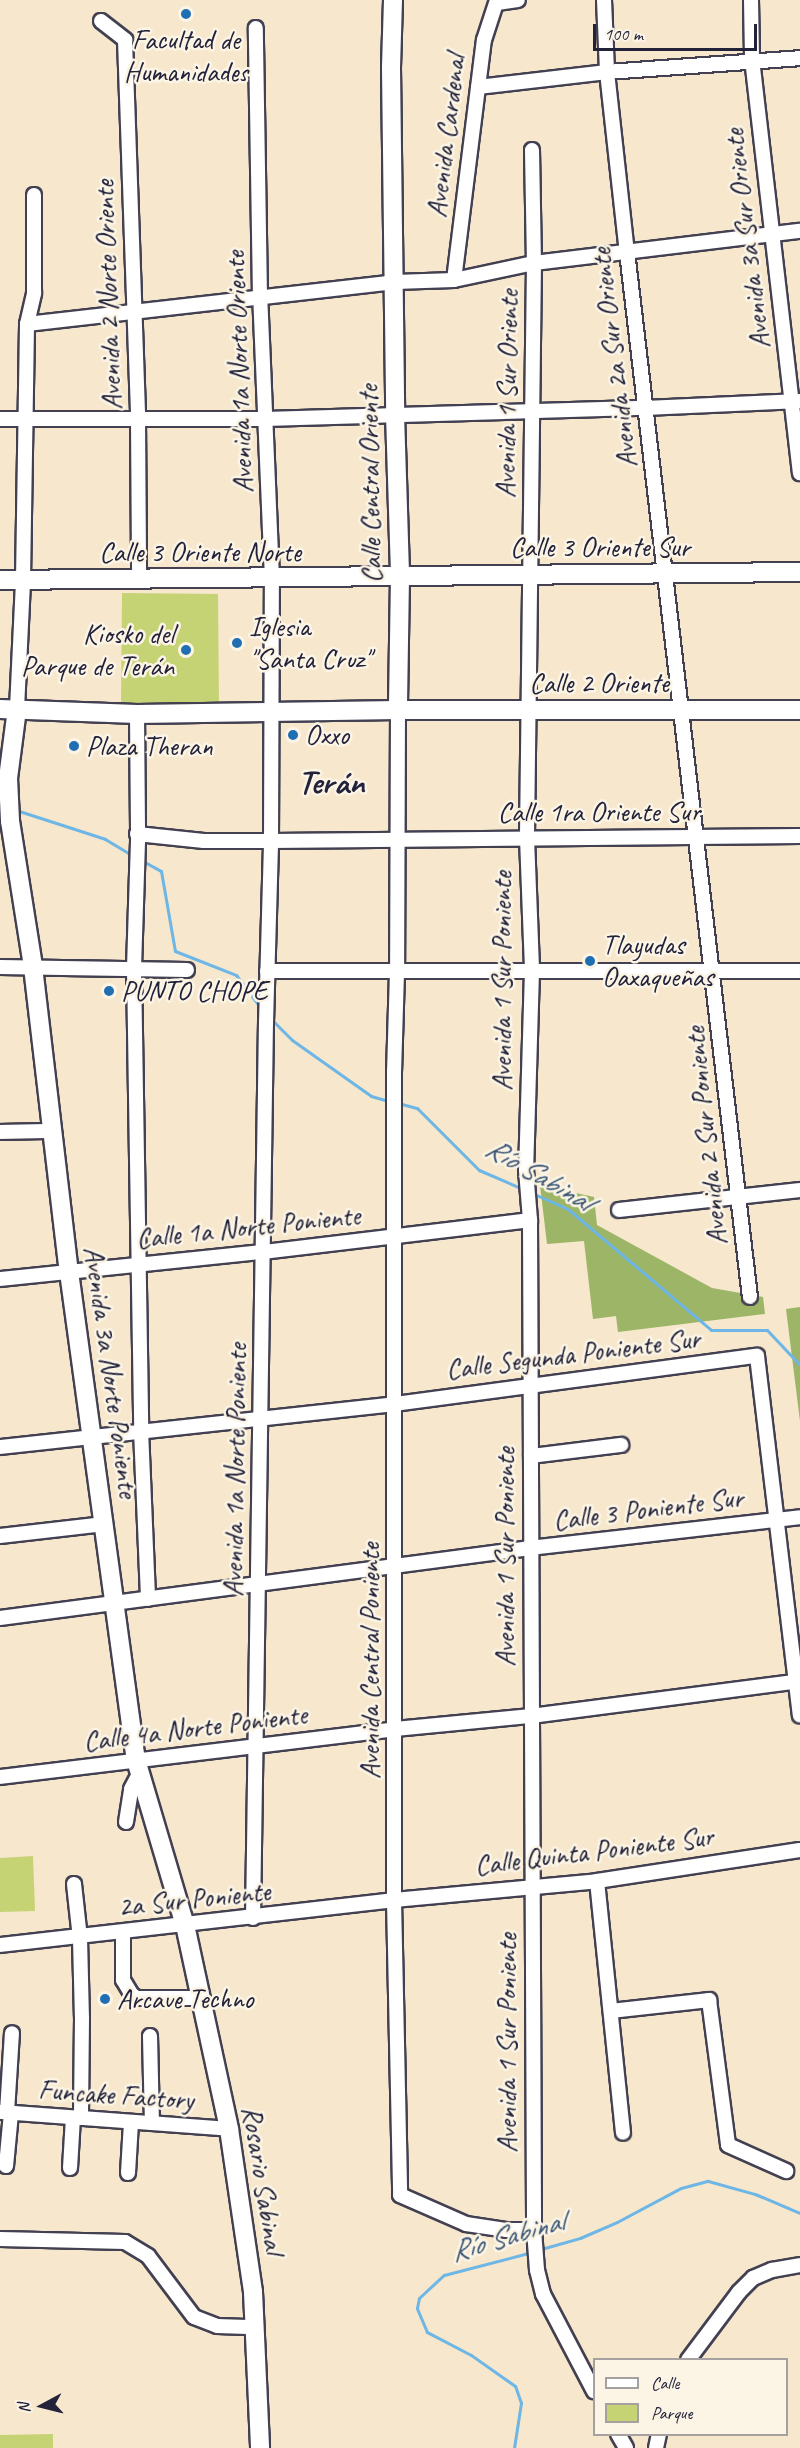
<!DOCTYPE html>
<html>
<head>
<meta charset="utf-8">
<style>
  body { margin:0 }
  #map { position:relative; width:800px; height:2448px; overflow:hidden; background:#f6e7cd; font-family:Caveat,sans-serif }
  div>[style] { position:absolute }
  .green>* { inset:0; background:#c6d374 }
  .forest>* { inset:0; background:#9cb566 }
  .stream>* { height:3px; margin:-1.5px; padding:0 1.5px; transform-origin:1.5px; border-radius:1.5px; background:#6db6e5 }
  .roads { filter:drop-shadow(2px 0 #424051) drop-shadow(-2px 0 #424051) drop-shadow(0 2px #424051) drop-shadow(0 -2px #424051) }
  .minor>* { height:14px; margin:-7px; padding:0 7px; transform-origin:7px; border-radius:7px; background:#fff }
  .major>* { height:18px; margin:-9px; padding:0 9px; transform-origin:9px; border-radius:9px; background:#fff }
  .dots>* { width:16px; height:16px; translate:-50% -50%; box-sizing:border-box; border:3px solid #fcf5e5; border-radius:50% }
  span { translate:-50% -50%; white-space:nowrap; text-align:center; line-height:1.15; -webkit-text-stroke:5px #fcf5e5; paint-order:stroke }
  .poi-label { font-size:28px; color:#22223b }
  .left { translate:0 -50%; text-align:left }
  .right { translate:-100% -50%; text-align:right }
  .street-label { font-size:28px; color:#22223b }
  .water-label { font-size:30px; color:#3c5676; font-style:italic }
  .district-label { font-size:34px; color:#22223b; font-weight:700 }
  .legend { position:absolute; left:593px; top:2358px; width:195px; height:78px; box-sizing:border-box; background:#fcf5e5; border:2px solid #a5a1a1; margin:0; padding:8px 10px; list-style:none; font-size:18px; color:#22223b }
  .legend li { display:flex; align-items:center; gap:12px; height:30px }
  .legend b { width:30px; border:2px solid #a5a1a1 }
  .north { position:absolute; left:12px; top:2376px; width:60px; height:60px; -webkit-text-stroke:4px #fcf5e5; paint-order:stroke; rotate:263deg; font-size:16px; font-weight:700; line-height:24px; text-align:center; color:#22223b }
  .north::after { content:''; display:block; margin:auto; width:21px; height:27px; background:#22223b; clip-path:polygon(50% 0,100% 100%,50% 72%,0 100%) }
  .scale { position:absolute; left:593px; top:24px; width:164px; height:27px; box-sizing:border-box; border:3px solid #22223b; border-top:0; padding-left:8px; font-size:18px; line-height:21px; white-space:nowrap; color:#22223b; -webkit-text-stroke:4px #fcf5e5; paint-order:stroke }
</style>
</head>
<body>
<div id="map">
  <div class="green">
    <i style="clip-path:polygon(122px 593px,218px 594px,219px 708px,121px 705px)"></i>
    <i style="clip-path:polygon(33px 1856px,35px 1911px,0 1912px,0 1858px)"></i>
    <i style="clip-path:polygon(53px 2434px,53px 2448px,0 2448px,0 2435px)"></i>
  </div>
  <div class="forest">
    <i style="clip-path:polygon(540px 1185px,594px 1197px,597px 1225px,712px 1288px,763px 1297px,765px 1314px,618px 1332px,616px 1316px,593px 1319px,584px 1241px,547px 1244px)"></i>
    <i style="clip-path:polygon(800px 1307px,800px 1421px,786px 1309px)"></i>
  </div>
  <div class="stream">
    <i style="left:16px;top:810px;width:94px;rotate:18deg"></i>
    <i style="left:105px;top:839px;width:31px;rotate:31deg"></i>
    <i style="left:141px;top:860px;width:23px;rotate:29deg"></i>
    <i style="left:161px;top:871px;width:81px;rotate:80.1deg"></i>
    <i style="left:175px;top:951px;width:66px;rotate:21.5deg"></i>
    <i style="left:236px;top:975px;width:45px;rotate:53.1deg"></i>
    <i style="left:272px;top:1020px;width:28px;rotate:45deg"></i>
    <i style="left:292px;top:1040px;width:97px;rotate:35.3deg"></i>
    <i style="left:371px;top:1096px;width:19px;rotate:16deg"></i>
    <i style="left:398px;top:1103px;width:20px;rotate:15deg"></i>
    <i style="left:417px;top:1108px;width:88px;rotate:45deg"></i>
    <i style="left:479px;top:1170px;width:48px;rotate:23.4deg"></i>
    <i style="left:532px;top:1193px;width:39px;rotate:24deg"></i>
    <i style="left:568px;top:1209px;width:187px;rotate:40.2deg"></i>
    <i style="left:711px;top:1330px;width:56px"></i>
    <i style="left:767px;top:1330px;width:48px;rotate:46.7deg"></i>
    <i style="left:541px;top:2249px;width:41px;rotate:-15.8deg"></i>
    <i style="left:580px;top:2238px;width:40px;rotate:-23.4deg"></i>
    <i style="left:617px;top:2222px;width:72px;rotate:-28deg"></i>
    <i style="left:681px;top:2188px;width:28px;rotate:-15deg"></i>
    <i style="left:708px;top:2181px;width:49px;rotate:15.5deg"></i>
    <i style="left:755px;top:2194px;width:49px;rotate:22.9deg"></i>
    <i style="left:514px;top:2448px;width:46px;rotate:-81.2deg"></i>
    <i style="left:521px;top:2403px;width:18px;rotate:-109deg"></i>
    <i style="left:515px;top:2386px;width:54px;rotate:-144.8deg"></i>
    <i style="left:471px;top:2355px;width:50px;rotate:-152.4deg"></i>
    <i style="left:427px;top:2332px;width:26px;rotate:-113deg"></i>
    <i style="left:417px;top:2308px;width:10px;rotate:-79deg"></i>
    <i style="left:419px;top:2298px;width:34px;rotate:-43deg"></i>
    <i style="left:444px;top:2275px;width:91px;rotate:-14.6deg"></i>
  </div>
  <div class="roads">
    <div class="minor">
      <i style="left:604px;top:0;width:72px;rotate:87.6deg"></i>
      <i style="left:607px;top:72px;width:181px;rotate:83.7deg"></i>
      <i style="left:627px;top:252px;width:1052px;rotate:83.29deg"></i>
      <i style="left:751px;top:0;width:59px;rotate:89deg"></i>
      <i style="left:752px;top:59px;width:417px;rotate:83.4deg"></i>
      <i style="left:497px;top:3px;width:21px;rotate:-8deg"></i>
      <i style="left:101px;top:21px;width:31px;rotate:38deg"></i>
      <i style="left:125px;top:40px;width:379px;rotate:88deg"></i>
      <i style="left:138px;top:419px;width:159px;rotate:89.6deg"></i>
      <i style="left:478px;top:87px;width:130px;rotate:-6.6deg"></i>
      <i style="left:607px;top:72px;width:194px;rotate:-4.1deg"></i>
      <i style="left:532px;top:150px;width:113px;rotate:89deg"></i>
      <i style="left:534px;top:263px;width:575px;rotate:90.7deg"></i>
      <i style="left:527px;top:838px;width:133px;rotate:87.8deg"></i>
      <i style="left:532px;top:971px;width:199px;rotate:91.7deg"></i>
      <i style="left:526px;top:1170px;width:50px;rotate:85.4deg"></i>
      <i style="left:530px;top:1220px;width:1010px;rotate:89.77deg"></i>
      <i style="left:534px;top:2230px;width:40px;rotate:85.7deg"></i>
      <i style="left:537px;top:2270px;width:25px;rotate:76deg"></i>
      <i style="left:543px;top:2294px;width:110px;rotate:62.3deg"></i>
      <i style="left:454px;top:280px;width:242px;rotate:-82.9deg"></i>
      <i style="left:484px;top:40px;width:42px;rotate:-72deg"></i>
      <i style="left:27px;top:324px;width:370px;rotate:-6.5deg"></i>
      <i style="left:395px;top:282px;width:59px;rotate:-1.9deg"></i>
      <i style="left:454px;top:280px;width:82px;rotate:-12deg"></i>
      <i style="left:534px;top:263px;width:268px;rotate:-6.9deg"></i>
      <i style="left:0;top:419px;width:265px"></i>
      <i style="left:265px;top:419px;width:380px;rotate:-1.7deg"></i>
      <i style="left:645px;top:408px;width:155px;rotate:-2.6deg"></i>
      <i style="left:17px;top:709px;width:129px;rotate:-87.3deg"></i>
      <i style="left:23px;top:580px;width:256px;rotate:-89.1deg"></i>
      <i style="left:27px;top:324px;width:32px;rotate:-77deg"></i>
      <i style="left:34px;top:293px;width:98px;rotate:-90deg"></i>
      <i style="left:398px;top:710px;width:262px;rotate:90.2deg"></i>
      <i style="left:397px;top:972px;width:99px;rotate:91.7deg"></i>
      <i style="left:394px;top:1071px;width:829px;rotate:90deg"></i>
      <i style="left:394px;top:1900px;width:295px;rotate:88.8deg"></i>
      <i style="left:400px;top:2195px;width:72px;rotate:23.7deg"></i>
      <i style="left:466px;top:2224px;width:40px;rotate:8.5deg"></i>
      <i style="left:506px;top:2230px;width:28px"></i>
      <i style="left:137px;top:714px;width:127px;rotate:89.5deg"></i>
      <i style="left:138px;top:841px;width:127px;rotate:91.8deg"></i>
      <i style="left:134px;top:968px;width:462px;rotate:89.1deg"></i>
      <i style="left:141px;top:1430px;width:169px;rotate:87.6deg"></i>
      <i style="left:137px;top:834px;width:67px;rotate:6deg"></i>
      <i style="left:204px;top:841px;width:67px"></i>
      <i style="left:271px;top:841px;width:529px;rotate:-0.54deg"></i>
      <i style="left:0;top:967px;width:187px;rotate:0.9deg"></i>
      <i style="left:267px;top:971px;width:533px"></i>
      <i style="left:0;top:1132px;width:52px;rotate:-1.1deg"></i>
      <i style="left:619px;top:1210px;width:182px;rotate:-6.3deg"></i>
      <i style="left:0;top:1279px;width:264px;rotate:-5.9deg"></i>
      <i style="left:263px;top:1252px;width:269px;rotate:-6.8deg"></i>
      <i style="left:0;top:1447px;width:397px;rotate:-6.2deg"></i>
      <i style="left:395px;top:1404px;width:365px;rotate:-7.6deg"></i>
      <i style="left:757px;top:1356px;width:362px;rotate:83.2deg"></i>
      <i style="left:531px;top:1456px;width:91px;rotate:-7deg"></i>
      <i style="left:0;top:1536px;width:105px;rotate:-6.6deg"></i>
      <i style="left:0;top:1618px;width:535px;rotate:-7.52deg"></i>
      <i style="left:530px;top:1548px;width:272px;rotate:-6.5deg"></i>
      <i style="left:0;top:1777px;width:398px;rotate:-6.9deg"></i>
      <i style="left:395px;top:1729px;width:137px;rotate:-5.5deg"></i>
      <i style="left:531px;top:1716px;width:271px;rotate:-7.4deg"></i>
      <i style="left:126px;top:1822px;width:33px;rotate:-81deg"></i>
      <i style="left:131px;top:1789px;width:19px;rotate:-62deg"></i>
      <i style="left:597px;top:1881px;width:253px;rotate:84.1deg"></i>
      <i style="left:74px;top:1884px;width:54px;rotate:83.7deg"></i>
      <i style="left:80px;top:1938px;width:80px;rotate:88.6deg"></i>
      <i style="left:82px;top:2018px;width:100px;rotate:90.6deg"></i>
      <i style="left:253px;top:1918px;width:895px;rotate:-89.17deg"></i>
      <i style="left:266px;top:1023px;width:182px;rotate:-88.4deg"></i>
      <i style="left:271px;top:841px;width:262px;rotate:-89.8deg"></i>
      <i style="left:272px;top:579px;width:282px;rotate:-92.4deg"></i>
      <i style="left:260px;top:297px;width:269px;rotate:-90.9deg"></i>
      <i style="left:123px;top:1932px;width:48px;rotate:90deg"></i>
      <i style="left:123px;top:1980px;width:17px;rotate:59deg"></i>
      <i style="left:132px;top:1995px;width:6px;rotate:31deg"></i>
      <i style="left:137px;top:1998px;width:64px"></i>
      <i style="left:0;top:1945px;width:397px;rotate:-6.5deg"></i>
      <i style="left:394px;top:1900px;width:204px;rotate:-5.3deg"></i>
      <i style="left:597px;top:1881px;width:205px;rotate:-8.7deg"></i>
      <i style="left:611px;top:2011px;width:99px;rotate:-6.4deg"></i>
      <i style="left:709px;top:2000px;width:146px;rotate:82.5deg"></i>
      <i style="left:728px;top:2145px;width:64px;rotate:24.1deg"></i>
      <i style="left:150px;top:2036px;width:87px;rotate:88.7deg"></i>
      <i style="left:0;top:2112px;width:230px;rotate:4.2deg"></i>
      <i style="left:7px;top:2112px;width:79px;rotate:-86.4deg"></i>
      <i style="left:6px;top:2166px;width:53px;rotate:-84.6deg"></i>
      <i style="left:70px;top:2168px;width:50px;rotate:-86.6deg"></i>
      <i style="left:128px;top:2173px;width:51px;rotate:-86.6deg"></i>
      <i style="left:0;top:2239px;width:125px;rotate:1.4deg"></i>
      <i style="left:125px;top:2242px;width:27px;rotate:31deg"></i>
      <i style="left:148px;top:2256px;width:76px;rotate:53deg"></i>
      <i style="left:194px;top:2317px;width:25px;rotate:21deg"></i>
      <i style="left:217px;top:2326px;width:38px;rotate:2deg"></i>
      <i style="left:688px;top:2360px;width:85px;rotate:-53.1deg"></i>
      <i style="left:739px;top:2292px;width:20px;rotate:-45deg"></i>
      <i style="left:753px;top:2278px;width:21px;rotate:-23deg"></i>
      <i style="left:772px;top:2270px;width:28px;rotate:-10deg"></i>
      <i style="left:618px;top:2434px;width:16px;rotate:60deg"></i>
      <i style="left:656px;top:2448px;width:14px;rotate:-78deg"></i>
    </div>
    <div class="major">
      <i style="left:393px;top:0;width:68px;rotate:91.7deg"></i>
      <i style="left:391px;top:68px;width:346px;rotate:89.3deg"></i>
      <i style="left:395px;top:414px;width:163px;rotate:88.2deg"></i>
      <i style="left:400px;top:577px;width:133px;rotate:90.9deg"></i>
      <i style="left:0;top:580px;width:800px;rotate:-0.57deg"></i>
      <i style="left:0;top:709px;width:137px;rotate:2.1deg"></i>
      <i style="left:137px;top:714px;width:261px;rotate:-0.9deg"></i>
      <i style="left:398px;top:710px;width:402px"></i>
      <i style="left:17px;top:709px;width:70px;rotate:97.4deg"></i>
      <i style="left:8px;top:778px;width:43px;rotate:87.3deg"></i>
      <i style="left:10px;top:821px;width:148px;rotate:81deg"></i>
      <i style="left:33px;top:967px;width:307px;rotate:83.3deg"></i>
      <i style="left:69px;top:1272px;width:493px;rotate:82.2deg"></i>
      <i style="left:136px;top:1760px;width:172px;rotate:73.5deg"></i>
      <i style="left:185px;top:1925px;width:209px;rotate:77.8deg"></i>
      <i style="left:229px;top:2129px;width:165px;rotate:81.6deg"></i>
      <i style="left:253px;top:2292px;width:156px;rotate:87.4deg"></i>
    </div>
  </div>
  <div class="dots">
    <i style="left:186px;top:14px;background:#1f6fb2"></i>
    <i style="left:237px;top:643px;background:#1f6fb2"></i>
    <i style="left:186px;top:650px;background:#1f6fb2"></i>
    <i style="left:293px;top:735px;background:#1f6fb2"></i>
    <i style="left:74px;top:746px;background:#1f6fb2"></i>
    <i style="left:590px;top:961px;background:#1f6fb2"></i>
    <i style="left:109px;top:991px;background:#1f6fb2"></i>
    <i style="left:105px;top:1999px;background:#1f6fb2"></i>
  </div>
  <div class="poi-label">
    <span style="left:186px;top:56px">Facultad de<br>Humanidades</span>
    <span class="left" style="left:249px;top:643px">Iglesia<br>"Santa Cruz"</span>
    <span class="right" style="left:174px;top:650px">Kiosko del<br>Parque de Terán</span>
    <span class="left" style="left:305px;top:735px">Oxxo</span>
    <span class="left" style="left:86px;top:746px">Plaza Theran</span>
    <span class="left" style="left:602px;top:961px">Tlayudas<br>Oaxaqueñas</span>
    <span class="left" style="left:121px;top:991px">PUNTO CHOPE</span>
    <span class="left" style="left:117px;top:1999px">Arcave Techno</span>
  </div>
  <div class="street-label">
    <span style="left:446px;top:136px;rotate:-83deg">Avenida Cardenal</span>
    <span style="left:747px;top:239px;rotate:-97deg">Avenida 3a Sur Oriente</span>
    <span style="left:108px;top:295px;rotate:-92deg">Avenida 2 Norte Oriente</span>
    <span style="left:614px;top:358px;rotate:-97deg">Avenida 2a Sur Oriente</span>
    <span style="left:239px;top:372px;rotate:-92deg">Avenida 1a Norte Oriente</span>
    <span style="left:507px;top:394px;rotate:-89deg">Avenida 1 Sur Oriente</span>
    <span style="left:370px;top:484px;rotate:-91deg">Calle Central Oriente</span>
    <span style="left:600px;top:547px">Calle 3 Oriente Sur</span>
    <span style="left:200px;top:552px">Calle 3 Oriente Norte</span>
    <span style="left:599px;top:683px">Calle 2 Oriente</span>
    <span style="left:599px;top:812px">Calle 1ra Oriente Sur</span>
    <span style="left:502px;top:981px;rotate:-90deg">Avenida 1 Sur Poniente</span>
    <span style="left:706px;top:1136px;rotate:-96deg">Avenida 2 Sur Poniente</span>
    <span style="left:248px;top:1227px;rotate:-6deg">Calle 1a Norte Poniente</span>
    <span style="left:573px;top:1354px;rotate:-7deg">Calle Segunda Poniente Sur</span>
    <span style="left:111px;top:1372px;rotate:82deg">Avenida 3a Norte Poniente</span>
    <span style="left:235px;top:1470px;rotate:-89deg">Avenida 1a Norte Poniente</span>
    <span style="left:648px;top:1509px;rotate:-7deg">Calle 3 Poniente Sur</span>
    <span style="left:505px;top:1557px;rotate:-90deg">Avenida 1 Sur Poniente</span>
    <span style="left:370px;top:1661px;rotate:-90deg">Avenida Central Poniente</span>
    <span style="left:195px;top:1728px;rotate:-7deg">Calle 4a Norte Poniente</span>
    <span style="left:594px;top:1851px;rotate:-7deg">Calle Quinta Poniente Sur</span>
    <span style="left:194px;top:1899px;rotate:-6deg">2a Sur Poniente</span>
    <span style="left:507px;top:2043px;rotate:-90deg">Avenida 1 Sur Poniente</span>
    <span style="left:116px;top:2095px;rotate:4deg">Funcake Factory</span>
    <span style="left:263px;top:2180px;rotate:81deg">Rosario Sabinal</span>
  </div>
  <div class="water-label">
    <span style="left:539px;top:1174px;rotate:30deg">Río Sabinal</span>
    <span style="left:507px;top:2236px;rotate:-16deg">Río Sabinal</span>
  </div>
  <div class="district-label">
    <span style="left:331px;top:782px">Terán</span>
  </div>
  <ul class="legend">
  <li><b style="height:8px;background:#fff"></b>Calle</li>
  <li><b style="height:16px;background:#c6d374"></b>Parque</li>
  </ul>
  <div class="north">N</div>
  <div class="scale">100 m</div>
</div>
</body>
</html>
